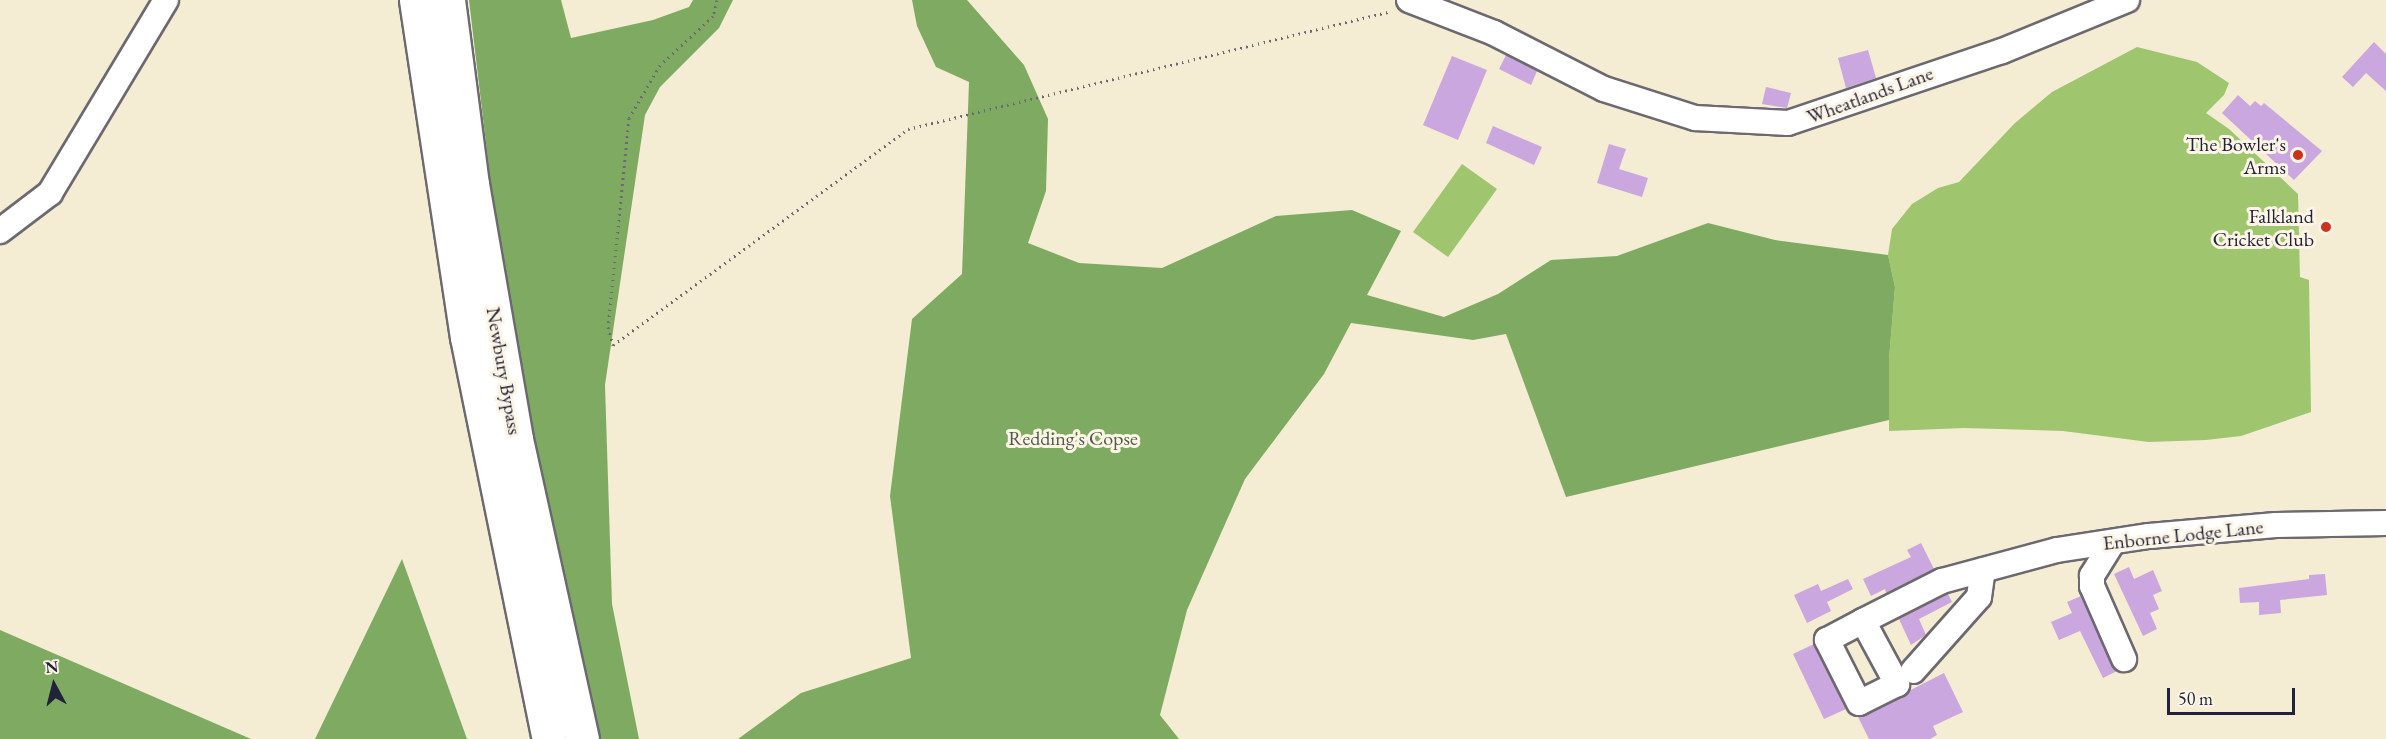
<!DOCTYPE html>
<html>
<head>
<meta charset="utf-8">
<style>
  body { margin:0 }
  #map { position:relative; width:2386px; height:739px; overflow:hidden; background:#f4ecd3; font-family:"EB Garamond",serif }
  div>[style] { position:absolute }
  .green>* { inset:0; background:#9fc56f }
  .forest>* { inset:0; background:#7faa62 }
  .building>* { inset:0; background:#caa7de }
  .path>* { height:3px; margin-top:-1.5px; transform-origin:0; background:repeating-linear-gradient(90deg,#6c6970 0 1.5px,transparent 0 6px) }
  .roads { filter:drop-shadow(2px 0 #6c6970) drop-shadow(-2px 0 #6c6970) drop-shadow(0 2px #6c6970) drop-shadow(0 -2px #6c6970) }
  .minor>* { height:24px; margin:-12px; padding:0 12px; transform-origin:12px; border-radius:12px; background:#fff }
  .highway>* { height:33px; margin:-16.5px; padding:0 16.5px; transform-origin:16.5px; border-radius:16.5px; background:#fff }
  .dots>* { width:16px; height:16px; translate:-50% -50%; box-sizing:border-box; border:3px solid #fcf5e5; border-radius:50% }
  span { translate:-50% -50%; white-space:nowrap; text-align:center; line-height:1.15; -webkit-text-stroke:6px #fcf5e5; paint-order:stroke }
  .street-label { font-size:20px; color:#22223b }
  .poi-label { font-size:20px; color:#22223b }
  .right { translate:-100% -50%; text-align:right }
  .park-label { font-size:20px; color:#4e5b4d }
  .north { position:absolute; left:24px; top:655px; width:60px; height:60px; -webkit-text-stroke:4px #fcf5e5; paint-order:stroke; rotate:353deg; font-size:16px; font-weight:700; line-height:24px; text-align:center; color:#22223b }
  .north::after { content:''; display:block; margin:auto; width:21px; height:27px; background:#22223b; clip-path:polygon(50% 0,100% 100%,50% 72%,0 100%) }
  .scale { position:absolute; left:2167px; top:688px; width:128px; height:27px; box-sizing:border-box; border:3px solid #22223b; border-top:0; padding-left:8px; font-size:18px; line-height:21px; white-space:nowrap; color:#22223b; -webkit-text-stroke:4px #fcf5e5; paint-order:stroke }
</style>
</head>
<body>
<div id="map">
  <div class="green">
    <i style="clip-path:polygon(2137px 47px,2197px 62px,2229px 83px,2224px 95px,2206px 113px,2229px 129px,2298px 194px,2300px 277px,2309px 280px,2311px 412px,2241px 436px,2206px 440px,2149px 442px,2063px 431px,1964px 428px,1889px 431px,1889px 359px,1895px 287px,1888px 255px,1892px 229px,1912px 204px,1938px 188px,1959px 182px,2015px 123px,2052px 92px)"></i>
    <i style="clip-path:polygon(1462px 164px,1497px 189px,1448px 257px,1413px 232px)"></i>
  </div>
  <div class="forest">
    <i style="clip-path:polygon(469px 0,561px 0,571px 38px,653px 20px,689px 7px,693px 0,733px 0,719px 28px,660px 87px,645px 115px,605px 385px,612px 604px,639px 739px,593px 739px,502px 279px)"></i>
    <i style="clip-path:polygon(912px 0,967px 0,1024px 65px,1048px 119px,1046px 191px,1028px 243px,1079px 263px,1162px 268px,1276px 216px,1352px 210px,1401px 231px,1367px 295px,1444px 317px,1498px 294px,1551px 260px,1617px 256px,1708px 223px,1775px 240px,1888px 255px,1895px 287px,1889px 359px,1889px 420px,1566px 497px,1506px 334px,1473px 340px,1351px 323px,1324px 374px,1245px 479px,1187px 610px,1160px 715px,1179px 739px,738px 739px,801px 693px,911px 658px,890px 496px,912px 319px,962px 274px,969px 82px,936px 67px,917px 26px)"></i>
    <i style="clip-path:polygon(402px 559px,467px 739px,315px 739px)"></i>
    <i style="clip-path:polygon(0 630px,251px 739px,0 739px)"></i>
  </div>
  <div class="building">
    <i style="clip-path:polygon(2374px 42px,2386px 54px,2386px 91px,2366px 73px,2353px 87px,2342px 77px)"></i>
    <i style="clip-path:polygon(1868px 50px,1876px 78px,1846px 88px,1838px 58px)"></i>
    <i style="clip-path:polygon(1506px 55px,1537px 71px,1531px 85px,1499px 69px)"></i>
    <i style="clip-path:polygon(1452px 56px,1487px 70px,1458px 140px,1423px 125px)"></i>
    <i style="clip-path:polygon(1766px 87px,1791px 93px,1787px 108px,1762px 104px)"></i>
    <i style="clip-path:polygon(2238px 95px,2250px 106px,2255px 101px,2261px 106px,2264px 103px,2322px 151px,2294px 180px,2222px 113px)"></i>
    <i style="clip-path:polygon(1493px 126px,1542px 147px,1534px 165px,1486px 143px)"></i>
    <i style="clip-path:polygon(1609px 144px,1626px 149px,1619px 169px,1648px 178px,1642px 197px,1597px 183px)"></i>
    <i style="clip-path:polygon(1921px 543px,1934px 569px,1886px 593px,1885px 589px,1871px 596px,1863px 579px,1911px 557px,1907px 550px)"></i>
    <i style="clip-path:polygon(2129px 567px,2134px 579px,2153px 570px,2162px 591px,2153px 595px,2159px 609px,2150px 613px,2157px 629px,2143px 636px,2114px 574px)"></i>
    <i style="clip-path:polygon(2325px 574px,2327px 595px,2280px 600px,2281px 613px,2259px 615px,2259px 602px,2240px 603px,2239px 588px,2309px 579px,2309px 575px)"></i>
    <i style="clip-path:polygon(1848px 579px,1853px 589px,1827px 602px,1831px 611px,1807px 623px,1794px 595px,1818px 584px,1821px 591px)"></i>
    <i style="clip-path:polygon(1948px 594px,1952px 602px,1919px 619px,1926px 635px,1911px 645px,1899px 619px)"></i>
    <i style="clip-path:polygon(2081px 596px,2117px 671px,2103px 678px,2080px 631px,2059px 640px,2051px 622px,2072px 613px,2067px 602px)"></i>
    <i style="clip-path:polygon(1814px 644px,1846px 709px,1824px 719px,1793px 654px)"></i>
    <i style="clip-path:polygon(1944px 673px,1963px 712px,1933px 726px,1937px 735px,1930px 739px,1869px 739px,1858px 717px)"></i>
  </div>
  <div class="path">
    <i style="left:717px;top:0;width:16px;rotate:104deg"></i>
    <i style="left:713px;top:16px;width:72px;rotate:137.2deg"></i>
    <i style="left:660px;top:65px;width:61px;rotate:120.3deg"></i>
    <i style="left:629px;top:118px;width:210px;rotate:95.7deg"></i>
    <i style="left:608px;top:327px;width:19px;rotate:74deg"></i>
    <i style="left:613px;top:345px;width:366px;rotate:-36.2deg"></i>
    <i style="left:908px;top:129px;width:498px;rotate:-13.7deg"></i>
  </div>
  <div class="roads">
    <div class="minor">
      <i style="left:1409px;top:0;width:91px;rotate:21.2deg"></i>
      <i style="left:1494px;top:33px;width:123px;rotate:27deg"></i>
      <i style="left:1604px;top:89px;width:96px;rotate:17.7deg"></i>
      <i style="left:1695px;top:118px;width:93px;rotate:3.1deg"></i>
      <i style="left:1788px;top:123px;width:226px;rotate:-18.6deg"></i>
      <i style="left:2002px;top:51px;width:135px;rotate:-22.2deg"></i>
      <i style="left:0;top:231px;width:63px;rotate:-37.2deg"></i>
      <i style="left:50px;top:193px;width:225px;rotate:-59deg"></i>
      <i style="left:2113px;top:542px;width:40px;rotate:122deg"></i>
      <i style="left:2092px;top:576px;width:10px;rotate:90deg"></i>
      <i style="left:2092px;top:586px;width:80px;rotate:66.3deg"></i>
      <i style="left:1863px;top:621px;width:72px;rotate:61.6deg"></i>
      <i style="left:1897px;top:684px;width:42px;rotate:153.4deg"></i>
      <i style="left:1859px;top:703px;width:71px;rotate:-116.9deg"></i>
      <i style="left:1827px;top:640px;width:41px;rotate:-27.8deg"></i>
      <i style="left:1863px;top:621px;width:89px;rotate:-26.9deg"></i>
      <i style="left:1942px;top:581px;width:119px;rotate:-15.1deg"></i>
      <i style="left:2057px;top:550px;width:93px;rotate:-8.7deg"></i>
      <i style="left:2149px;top:536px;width:127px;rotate:-5deg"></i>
      <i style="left:2276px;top:525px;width:110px;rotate:-1deg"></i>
      <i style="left:1913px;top:671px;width:99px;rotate:-48.3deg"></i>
      <i style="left:1979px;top:597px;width:27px;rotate:-82deg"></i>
    </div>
    <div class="highway">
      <i style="left:416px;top:0;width:341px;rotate:81.4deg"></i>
      <i style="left:467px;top:337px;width:410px;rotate:78.5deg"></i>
      <i style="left:448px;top:0;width:186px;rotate:82.6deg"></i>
      <i style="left:472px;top:184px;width:259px;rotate:80.2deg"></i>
      <i style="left:516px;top:439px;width:307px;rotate:77.6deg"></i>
    </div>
  </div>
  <div class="dots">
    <i style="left:2298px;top:155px;background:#c8321e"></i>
    <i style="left:2326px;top:227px;background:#c8321e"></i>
  </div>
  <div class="street-label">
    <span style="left:1870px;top:95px;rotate:-20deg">Wheatlands Lane</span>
    <span style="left:504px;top:371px;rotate:80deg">Newbury Bypass</span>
    <span style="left:2183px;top:535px;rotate:-6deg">Enborne Lodge Lane</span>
  </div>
  <div class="poi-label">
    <span class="right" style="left:2286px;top:156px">The Bowler's<br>Arms</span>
    <span class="right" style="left:2314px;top:228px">Falkland<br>Cricket Club</span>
  </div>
  <div class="park-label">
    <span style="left:1073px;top:438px">Redding's Copse</span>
  </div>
  <div class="north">N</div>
  <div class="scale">50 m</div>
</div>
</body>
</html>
